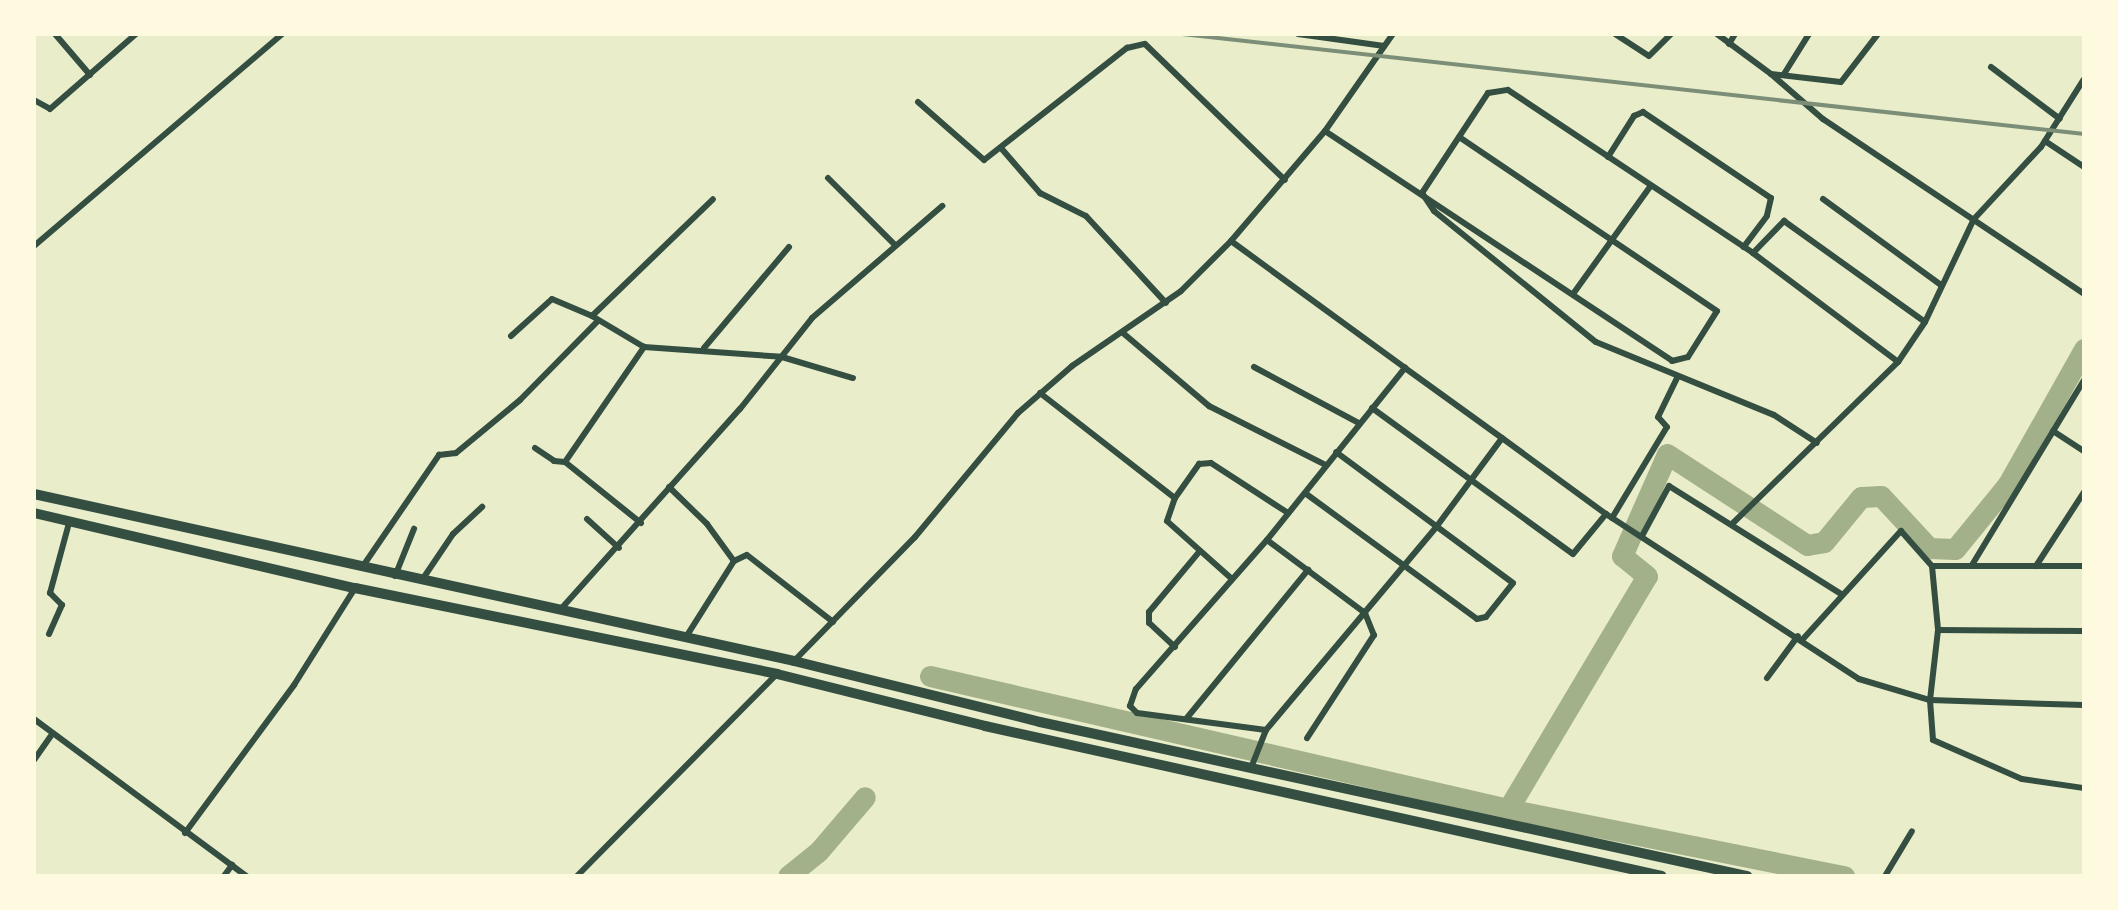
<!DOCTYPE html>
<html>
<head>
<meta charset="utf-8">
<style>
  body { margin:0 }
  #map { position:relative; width:2118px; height:910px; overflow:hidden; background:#e9edc9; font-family:"Fira Sans",sans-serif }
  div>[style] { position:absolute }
  .river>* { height:21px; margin:-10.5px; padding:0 10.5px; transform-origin:10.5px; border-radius:10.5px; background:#a3b18a }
  .minor>* { height:6px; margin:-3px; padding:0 3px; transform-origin:3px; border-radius:3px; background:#344e41 }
  .trunk>* { height:10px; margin:-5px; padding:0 5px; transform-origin:5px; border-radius:5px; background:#344e41 }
  .rail>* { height:4px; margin:-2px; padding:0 2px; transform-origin:2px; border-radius:2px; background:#7c8e77 }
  span { translate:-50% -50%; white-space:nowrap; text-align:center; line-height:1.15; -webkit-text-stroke:4.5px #fefae0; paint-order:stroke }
  .frame { position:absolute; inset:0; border:36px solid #fefae0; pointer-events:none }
</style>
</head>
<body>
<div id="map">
  <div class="river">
    <i style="left:930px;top:676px;width:593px;rotate:12.96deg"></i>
    <i style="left:1508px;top:809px;width:343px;rotate:11.3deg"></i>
    <i style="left:1508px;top:809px;width:271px;rotate:-59.2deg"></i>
    <i style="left:1647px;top:576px;width:32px;rotate:-141deg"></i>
    <i style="left:1622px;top:556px;width:111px;rotate:-66.2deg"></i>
    <i style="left:1667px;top:454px;width:167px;rotate:33deg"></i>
    <i style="left:1807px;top:545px;width:17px;rotate:-10deg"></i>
    <i style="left:1824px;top:542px;width:58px;rotate:-50.6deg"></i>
    <i style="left:1861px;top:497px;width:20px;rotate:-3deg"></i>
    <i style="left:1881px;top:496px;width:71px;rotate:47.3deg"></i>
    <i style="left:1929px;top:548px;width:26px;rotate:2deg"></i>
    <i style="left:1955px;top:549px;width:84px;rotate:-50.8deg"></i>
    <i style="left:2008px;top:484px;width:155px;rotate:-60.6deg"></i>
    <i style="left:788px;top:876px;width:38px;rotate:-39deg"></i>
    <i style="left:818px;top:852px;width:72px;rotate:-49.5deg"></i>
  </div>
  <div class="minor">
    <i style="left:55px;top:34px;width:54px;rotate:49.5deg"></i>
    <i style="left:1298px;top:34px;width:87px;rotate:7.9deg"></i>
    <i style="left:1615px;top:34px;width:40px;rotate:32.9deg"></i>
    <i style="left:1649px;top:56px;width:31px;rotate:-45deg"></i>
    <i style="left:1717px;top:34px;width:67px;rotate:36.5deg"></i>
    <i style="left:1771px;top:74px;width:70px;rotate:6.5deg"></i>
    <i style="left:1841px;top:82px;width:61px;rotate:-52.4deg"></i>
    <i style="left:1729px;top:44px;width:12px;rotate:-59deg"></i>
    <i style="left:1991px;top:67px;width:86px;rotate:37deg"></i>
    <i style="left:1771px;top:74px;width:69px;rotate:40.9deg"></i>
    <i style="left:1823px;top:119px;width:314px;rotate:33.8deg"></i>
    <i style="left:1784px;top:74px;width:47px;rotate:-58deg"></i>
    <i style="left:34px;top:100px;width:18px;rotate:29deg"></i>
    <i style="left:50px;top:109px;width:114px;rotate:-41.1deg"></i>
    <i style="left:918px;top:102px;width:88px;rotate:41.3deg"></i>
    <i style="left:984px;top:160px;width:182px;rotate:-38.1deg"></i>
    <i style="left:1127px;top:48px;width:18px;rotate:-13deg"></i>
    <i style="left:1145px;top:44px;width:195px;rotate:44.2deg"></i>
    <i style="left:1325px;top:131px;width:416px;rotate:33.5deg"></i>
    <i style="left:1672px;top:361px;width:16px;rotate:-14deg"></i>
    <i style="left:1688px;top:357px;width:54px;rotate:-57.8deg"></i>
    <i style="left:1717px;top:311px;width:311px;rotate:-146deg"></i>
    <i style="left:2045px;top:141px;width:47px;rotate:33.7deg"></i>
    <i style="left:1001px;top:148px;width:60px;rotate:49.1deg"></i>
    <i style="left:1040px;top:193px;width:51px;rotate:26.6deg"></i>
    <i style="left:1086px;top:216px;width:118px;rotate:47.4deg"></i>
    <i style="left:1608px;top:157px;width:49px;rotate:-57.6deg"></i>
    <i style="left:1634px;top:116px;width:10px;rotate:-24deg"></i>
    <i style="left:1643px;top:112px;width:154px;rotate:33.9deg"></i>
    <i style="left:1771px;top:198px;width:18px;rotate:103deg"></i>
    <i style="left:1767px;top:216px;width:39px;rotate:127deg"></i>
    <i style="left:828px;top:178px;width:95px;rotate:45deg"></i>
    <i style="left:1422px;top:193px;width:120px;rotate:-56.6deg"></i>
    <i style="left:1488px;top:93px;width:20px;rotate:-9deg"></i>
    <i style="left:1508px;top:90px;width:294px;rotate:33.6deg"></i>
    <i style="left:1753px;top:253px;width:181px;rotate:36.9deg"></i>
    <i style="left:1422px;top:193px;width:22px;rotate:56deg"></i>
    <i style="left:1434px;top:211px;width:208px;rotate:39deg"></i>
    <i style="left:1596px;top:342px;width:192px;rotate:22.3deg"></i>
    <i style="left:1774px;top:415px;width:51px;rotate:33.1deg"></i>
    <i style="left:1823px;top:199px;width:146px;rotate:36.1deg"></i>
    <i style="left:1231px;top:241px;width:215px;rotate:36.1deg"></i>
    <i style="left:34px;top:246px;width:326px;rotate:-40.5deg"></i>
    <i style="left:1753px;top:253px;width:45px;rotate:-45.9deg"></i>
    <i style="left:1784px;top:221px;width:173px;rotate:35.6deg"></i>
    <i style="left:1573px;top:294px;width:132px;rotate:-54.3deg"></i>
    <i style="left:1123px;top:333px;width:113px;rotate:40.3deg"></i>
    <i style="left:1209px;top:406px;width:131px;rotate:26.8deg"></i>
    <i style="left:511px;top:336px;width:55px;rotate:-42.1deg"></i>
    <i style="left:552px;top:299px;width:43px;rotate:23deg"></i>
    <i style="left:644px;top:347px;width:138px;rotate:4.1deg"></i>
    <i style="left:782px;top:357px;width:74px;rotate:16.5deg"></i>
    <i style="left:704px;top:348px;width:132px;rotate:-49.9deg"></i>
    <i style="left:1254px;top:367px;width:119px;rotate:28.1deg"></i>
    <i style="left:1040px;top:393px;width:171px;rotate:37.9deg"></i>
    <i style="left:1372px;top:408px;width:248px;rotate:36deg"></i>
    <i style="left:1573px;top:554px;width:52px;rotate:-50.5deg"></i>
    <i style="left:2053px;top:431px;width:37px;rotate:33deg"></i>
    <i style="left:535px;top:448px;width:23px;rotate:34deg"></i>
    <i style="left:554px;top:461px;width:11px;rotate:5deg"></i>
    <i style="left:669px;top:487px;width:53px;rotate:44.2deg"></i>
    <i style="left:707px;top:524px;width:46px;rotate:53.9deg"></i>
    <i style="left:734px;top:561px;width:90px;rotate:122.3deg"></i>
    <i style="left:1305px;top:493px;width:213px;rotate:36.2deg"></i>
    <i style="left:1477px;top:619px;width:9px;rotate:-13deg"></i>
    <i style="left:1486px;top:617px;width:43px;rotate:-51.5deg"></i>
    <i style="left:1513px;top:583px;width:220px;rotate:-143.5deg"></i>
    <i style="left:1612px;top:518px;width:106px;rotate:-58.9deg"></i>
    <i style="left:1667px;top:427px;width:13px;rotate:-132deg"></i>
    <i style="left:1658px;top:417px;width:43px;rotate:-64deg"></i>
    <i style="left:587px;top:519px;width:43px;rotate:42.2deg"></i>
    <i style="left:641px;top:523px;width:97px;rotate:-141.2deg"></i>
    <i style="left:565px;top:462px;width:140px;rotate:-55.5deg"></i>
    <i style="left:644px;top:347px;width:61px;rotate:-149.2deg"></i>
    <i style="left:592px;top:316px;width:168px;rotate:-44deg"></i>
    <i style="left:1733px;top:523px;width:231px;rotate:-44.3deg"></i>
    <i style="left:1898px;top:362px;width:48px;rotate:-56deg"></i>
    <i style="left:1925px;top:322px;width:114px;rotate:-64.6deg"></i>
    <i style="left:1974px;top:219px;width:98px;rotate:-47.1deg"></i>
    <i style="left:2041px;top:147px;width:80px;rotate:-57.7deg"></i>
    <i style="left:1642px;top:536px;width:57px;rotate:-61.6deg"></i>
    <i style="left:1669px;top:486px;width:203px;rotate:32.1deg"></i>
    <i style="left:1267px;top:540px;width:122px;rotate:36.7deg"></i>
    <i style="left:1365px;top:613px;width:24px;rotate:68deg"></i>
    <i style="left:1374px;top:635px;width:123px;rotate:123deg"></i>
    <i style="left:734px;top:561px;width:14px;rotate:-25deg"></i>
    <i style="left:747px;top:555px;width:109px;rotate:37.9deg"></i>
    <i style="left:1972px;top:565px;width:216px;rotate:-58.8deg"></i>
    <i style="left:363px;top:566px;width:135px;rotate:-55.6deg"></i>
    <i style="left:439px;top:455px;width:17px;rotate:-7deg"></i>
    <i style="left:456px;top:453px;width:83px;rotate:-39.6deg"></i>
    <i style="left:520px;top:400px;width:111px;rotate:-45.4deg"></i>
    <i style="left:1932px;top:566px;width:152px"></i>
    <i style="left:2036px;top:566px;width:88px;rotate:-57deg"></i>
    <i style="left:395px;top:576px;width:51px;rotate:-68deg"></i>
    <i style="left:1232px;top:579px;width:87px;rotate:-138.3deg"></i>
    <i style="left:1167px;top:521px;width:24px;rotate:-71deg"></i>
    <i style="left:1175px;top:498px;width:42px;rotate:-54.8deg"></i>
    <i style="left:1199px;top:464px;width:12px;rotate:-5deg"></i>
    <i style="left:1211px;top:463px;width:92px;rotate:33deg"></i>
    <i style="left:422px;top:580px;width:55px;rotate:-56deg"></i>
    <i style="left:453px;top:534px;width:40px;rotate:-43deg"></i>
    <i style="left:560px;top:610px;width:270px;rotate:-48.2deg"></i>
    <i style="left:740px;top:409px;width:116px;rotate:-51.6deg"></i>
    <i style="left:812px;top:318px;width:172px;rotate:-40.7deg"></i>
    <i style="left:1938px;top:630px;width:146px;rotate:0.4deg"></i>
    <i style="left:49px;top:634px;width:32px;rotate:-66deg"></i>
    <i style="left:62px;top:605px;width:17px;rotate:-135deg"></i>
    <i style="left:50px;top:593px;width:73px;rotate:-74.8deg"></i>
    <i style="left:1803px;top:639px;width:146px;rotate:-47.8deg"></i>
    <i style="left:1901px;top:531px;width:47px;rotate:48.5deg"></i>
    <i style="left:1932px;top:566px;width:64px;rotate:84.6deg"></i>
    <i style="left:1938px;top:630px;width:70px;rotate:96.5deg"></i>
    <i style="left:1930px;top:700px;width:40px;rotate:85.7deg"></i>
    <i style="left:1933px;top:740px;width:97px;rotate:23.7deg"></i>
    <i style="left:2022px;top:779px;width:63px;rotate:8.3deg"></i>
    <i style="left:1175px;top:647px;width:35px;rotate:-137deg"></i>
    <i style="left:1149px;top:623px;width:11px;rotate:-90deg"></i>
    <i style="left:1149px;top:612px;width:78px;rotate:-50.2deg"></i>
    <i style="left:794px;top:661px;width:173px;rotate:-45.7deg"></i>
    <i style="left:915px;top:537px;width:161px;rotate:-50.3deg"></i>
    <i style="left:1018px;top:413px;width:72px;rotate:-41deg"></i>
    <i style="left:1072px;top:366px;width:132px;rotate:-34.5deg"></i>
    <i style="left:1181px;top:291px;width:71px;rotate:-45deg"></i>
    <i style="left:1231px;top:241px;width:145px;rotate:-49.5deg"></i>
    <i style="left:1325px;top:131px;width:118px;rotate:-55deg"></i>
    <i style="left:1767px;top:678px;width:52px;rotate:-53.6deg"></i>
    <i style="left:34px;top:719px;width:264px;rotate:36.5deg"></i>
    <i style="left:1186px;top:719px;width:193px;rotate:-50.7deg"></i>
    <i style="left:1266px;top:730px;width:130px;rotate:-172.5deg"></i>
    <i style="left:1137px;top:713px;width:10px;rotate:-135deg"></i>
    <i style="left:1130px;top:706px;width:18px;rotate:-71deg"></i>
    <i style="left:1136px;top:689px;width:198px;rotate:-48.7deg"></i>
    <i style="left:1267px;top:540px;width:221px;rotate:-51.3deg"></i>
    <i style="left:1405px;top:368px;width:120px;rotate:35.8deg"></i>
    <i style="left:34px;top:760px;width:29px;rotate:-55deg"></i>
    <i style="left:1251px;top:768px;width:41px;rotate:-68.5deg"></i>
    <i style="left:1266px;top:730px;width:266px;rotate:-50deg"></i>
    <i style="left:1437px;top:526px;width:109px;rotate:-53.5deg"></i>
    <i style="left:1502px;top:438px;width:129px;rotate:36.2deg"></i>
    <i style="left:1606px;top:514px;width:302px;rotate:33.1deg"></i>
    <i style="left:1859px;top:679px;width:74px;rotate:16.5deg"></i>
    <i style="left:1930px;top:700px;width:154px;rotate:1.9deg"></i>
    <i style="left:185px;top:833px;width:184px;rotate:-53.6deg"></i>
    <i style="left:294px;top:685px;width:115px;rotate:-57.8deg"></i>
    <i style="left:224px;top:876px;width:14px;rotate:-54deg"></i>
    <i style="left:577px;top:876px;width:284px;rotate:-45.3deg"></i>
    <i style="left:1885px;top:876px;width:52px;rotate:-59deg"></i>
  </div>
  <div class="trunk">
    <i style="left:34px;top:494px;width:778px;rotate:12.39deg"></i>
    <i style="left:794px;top:661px;width:253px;rotate:13.9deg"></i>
    <i style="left:1040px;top:722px;width:724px;rotate:12.29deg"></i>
    <i style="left:34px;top:513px;width:330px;rotate:13.2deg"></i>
    <i style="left:355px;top:588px;width:431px;rotate:11.5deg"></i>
    <i style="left:777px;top:674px;width:214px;rotate:14deg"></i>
    <i style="left:985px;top:726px;width:693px;rotate:12.49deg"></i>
  </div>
  <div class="rail">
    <i style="left:1182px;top:34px;width:908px;rotate:6.33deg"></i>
  </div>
  <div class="frame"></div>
</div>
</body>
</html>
